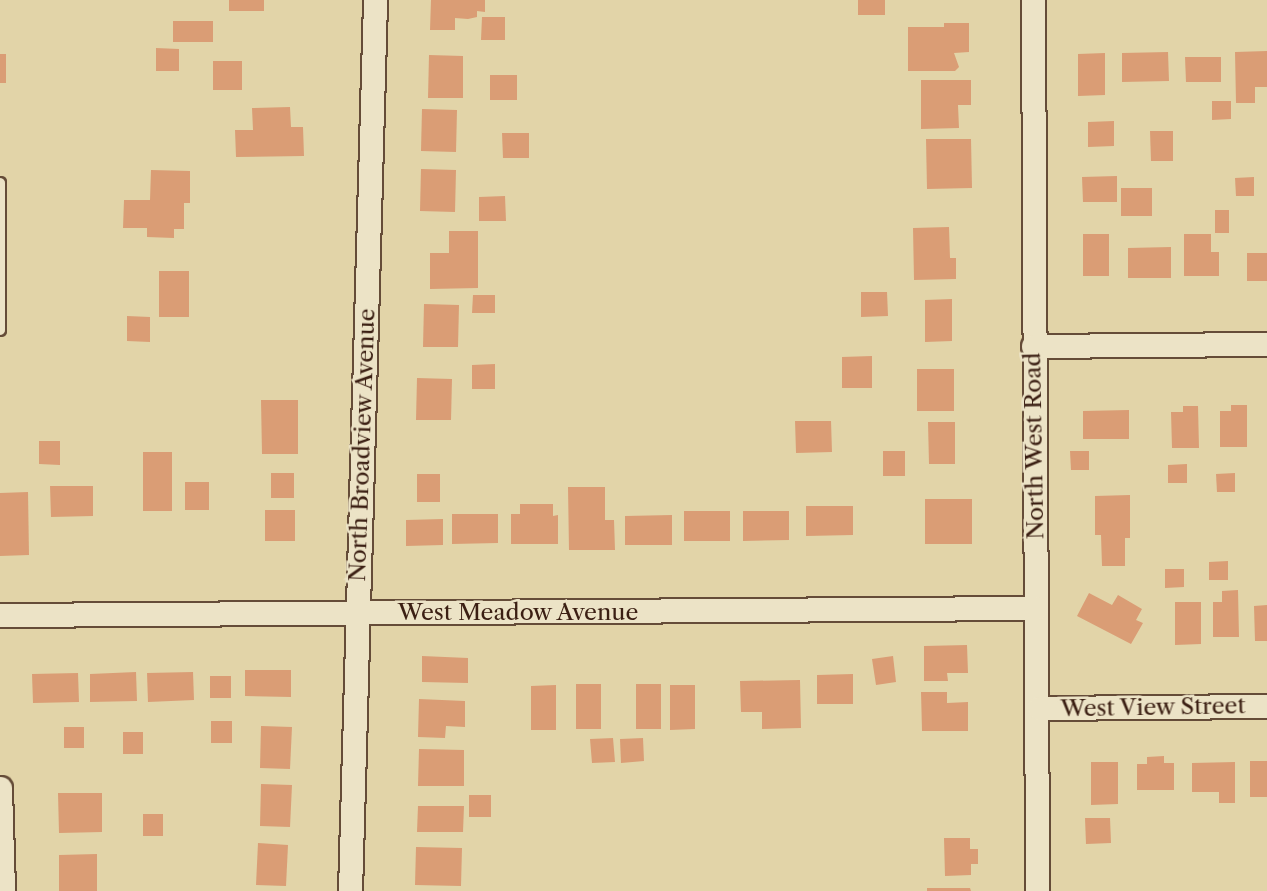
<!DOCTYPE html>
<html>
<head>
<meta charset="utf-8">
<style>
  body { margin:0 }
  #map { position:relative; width:1267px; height:891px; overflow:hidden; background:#e2d4a8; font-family:"Libre Caslon Text",serif }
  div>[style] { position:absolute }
  .building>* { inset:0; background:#da9d75 }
  .roads { filter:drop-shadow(2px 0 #654c38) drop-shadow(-2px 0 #654c38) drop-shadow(0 2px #654c38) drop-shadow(0 -2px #654c38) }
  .lane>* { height:10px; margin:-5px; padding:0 5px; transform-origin:5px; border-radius:5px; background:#ece3c6 }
  .street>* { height:23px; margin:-11.5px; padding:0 11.5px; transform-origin:11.5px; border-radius:11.5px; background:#ece3c6 }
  span { translate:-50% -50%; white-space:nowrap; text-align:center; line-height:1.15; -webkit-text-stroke:5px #ece3c6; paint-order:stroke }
  .street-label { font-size:23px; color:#3b1f13 }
</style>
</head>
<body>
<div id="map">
  <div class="building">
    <i style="clip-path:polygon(229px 0,264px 0,264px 11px,229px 11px)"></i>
    <i style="clip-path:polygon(431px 0,485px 0,485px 12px,477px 11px,477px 17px,468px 19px,455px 18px,455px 30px,430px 30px)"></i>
    <i style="clip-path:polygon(858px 0,885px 0,885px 15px,858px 15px)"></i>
    <i style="clip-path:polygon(482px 17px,505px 17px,505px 40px,481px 40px)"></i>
    <i style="clip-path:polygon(173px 21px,213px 21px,213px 42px,173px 42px)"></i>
    <i style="clip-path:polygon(944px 23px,969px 23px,969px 52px,954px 53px,959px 67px,955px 71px,908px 71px,908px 27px,944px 27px)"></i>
    <i style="clip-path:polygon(156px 48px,179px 49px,179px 71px,156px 71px)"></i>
    <i style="clip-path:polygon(1267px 51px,1267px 87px,1255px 87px,1255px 103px,1236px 103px,1235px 52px)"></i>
    <i style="clip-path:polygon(1168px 52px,1169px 81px,1122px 82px,1122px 53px)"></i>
    <i style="clip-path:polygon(1105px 53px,1105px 95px,1078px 96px,1078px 54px)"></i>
    <i style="clip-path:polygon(0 54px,6px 54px,6px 83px,0 83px)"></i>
    <i style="clip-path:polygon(429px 55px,463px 56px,463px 98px,428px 98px)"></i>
    <i style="clip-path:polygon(1185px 57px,1221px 57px,1221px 82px,1186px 82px)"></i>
    <i style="clip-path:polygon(213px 61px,242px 61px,242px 90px,213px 90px)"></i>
    <i style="clip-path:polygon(490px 75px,517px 75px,517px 100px,490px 100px)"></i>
    <i style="clip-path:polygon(921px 80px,971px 80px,971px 105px,958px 105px,959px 128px,921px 129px)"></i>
    <i style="clip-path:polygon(1212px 101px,1231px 101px,1231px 119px,1212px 120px)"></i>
    <i style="clip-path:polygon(290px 107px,291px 127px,303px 127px,304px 156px,236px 157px,235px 130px,253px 130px,252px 108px)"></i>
    <i style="clip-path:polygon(422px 109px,457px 110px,456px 152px,421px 151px)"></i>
    <i style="clip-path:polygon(1114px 121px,1114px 146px,1088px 147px,1088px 122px)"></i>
    <i style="clip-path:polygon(1150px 131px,1173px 131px,1173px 161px,1151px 161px)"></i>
    <i style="clip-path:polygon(502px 133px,529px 133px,529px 158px,503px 158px)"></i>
    <i style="clip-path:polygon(926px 139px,971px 139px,972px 188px,927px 189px)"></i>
    <i style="clip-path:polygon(421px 169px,456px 170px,455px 212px,420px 211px)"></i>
    <i style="clip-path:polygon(151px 170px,190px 171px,190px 203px,184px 203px,184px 229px,174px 229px,174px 238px,147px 237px,147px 228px,123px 228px,124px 200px,150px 200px)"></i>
    <i style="clip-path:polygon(1117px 176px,1117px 202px,1083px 202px,1082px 177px)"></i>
    <i style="clip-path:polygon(1254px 177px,1254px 196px,1236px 196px,1235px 178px)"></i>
    <i style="clip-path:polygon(1121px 188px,1152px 188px,1152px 216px,1121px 216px)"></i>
    <i style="clip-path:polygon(505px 196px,506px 221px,479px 221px,479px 197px)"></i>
    <i style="clip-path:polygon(1215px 210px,1229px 210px,1229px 233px,1215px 233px)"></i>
    <i style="clip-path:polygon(949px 227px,950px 258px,956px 258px,956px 279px,914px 280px,913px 228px)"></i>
    <i style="clip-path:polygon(449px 231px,478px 231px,478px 288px,430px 289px,430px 253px,449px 253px)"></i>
    <i style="clip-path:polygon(1083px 234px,1109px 234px,1109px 276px,1083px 276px)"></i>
    <i style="clip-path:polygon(1184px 234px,1211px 234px,1211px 252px,1219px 252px,1219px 276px,1184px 276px)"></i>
    <i style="clip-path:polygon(1171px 247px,1171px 278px,1128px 278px,1128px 248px)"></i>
    <i style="clip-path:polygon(1247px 253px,1267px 253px,1267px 281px,1247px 281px)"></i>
    <i style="clip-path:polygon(159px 271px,189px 271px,189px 317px,159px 317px)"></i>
    <i style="clip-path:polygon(861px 292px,887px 292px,888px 316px,861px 317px)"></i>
    <i style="clip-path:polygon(473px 295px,495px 295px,495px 313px,472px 313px)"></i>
    <i style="clip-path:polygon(952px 299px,952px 341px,925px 342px,925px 300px)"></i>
    <i style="clip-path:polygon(424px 304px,459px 305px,458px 347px,423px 347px)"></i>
    <i style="clip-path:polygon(127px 316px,150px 317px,150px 342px,127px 341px)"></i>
    <i style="clip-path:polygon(872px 356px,872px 388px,842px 388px,842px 357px)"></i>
    <i style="clip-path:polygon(495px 364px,495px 389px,472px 389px,472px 365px)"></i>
    <i style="clip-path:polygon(917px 369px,954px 369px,954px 411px,917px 411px)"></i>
    <i style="clip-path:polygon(417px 378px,452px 379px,451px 420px,416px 420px)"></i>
    <i style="clip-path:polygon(261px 400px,298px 400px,298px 454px,262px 454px)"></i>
    <i style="clip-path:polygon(1231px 405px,1247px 405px,1247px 447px,1220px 447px,1220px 411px,1231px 411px)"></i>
    <i style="clip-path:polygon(1183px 406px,1198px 406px,1199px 448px,1172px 448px,1171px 412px,1183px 412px)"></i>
    <i style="clip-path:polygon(1129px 410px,1129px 439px,1083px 439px,1083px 411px)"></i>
    <i style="clip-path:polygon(795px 421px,831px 421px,832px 452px,796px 453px)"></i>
    <i style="clip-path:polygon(928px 422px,955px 422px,955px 464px,929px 464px)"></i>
    <i style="clip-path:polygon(39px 441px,60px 441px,60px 465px,39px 464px)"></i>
    <i style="clip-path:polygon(883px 451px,905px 451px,905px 476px,883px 476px)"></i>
    <i style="clip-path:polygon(1070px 451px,1089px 451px,1089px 470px,1071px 470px)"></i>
    <i style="clip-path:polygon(143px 452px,172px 452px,172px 511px,143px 511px)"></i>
    <i style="clip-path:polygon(1187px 464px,1187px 483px,1168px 483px,1168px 465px)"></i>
    <i style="clip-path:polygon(271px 473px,294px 473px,294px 498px,271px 498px)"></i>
    <i style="clip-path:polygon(1235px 473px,1235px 492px,1217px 492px,1216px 474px)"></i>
    <i style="clip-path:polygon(417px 474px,440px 474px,440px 502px,417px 502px)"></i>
    <i style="clip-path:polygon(185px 482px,209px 482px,209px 510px,185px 510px)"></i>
    <i style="clip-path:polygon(50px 486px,93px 486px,93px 516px,51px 517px)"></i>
    <i style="clip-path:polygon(568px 487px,605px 487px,605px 520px,614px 520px,615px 550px,569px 550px)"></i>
    <i style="clip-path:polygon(28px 492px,29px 555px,0 556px,0 493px)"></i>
    <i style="clip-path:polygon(1130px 495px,1130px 538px,1125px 538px,1125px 566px,1102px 566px,1101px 535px,1095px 535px,1095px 496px)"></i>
    <i style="clip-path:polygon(925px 499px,972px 499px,972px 544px,925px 544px)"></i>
    <i style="clip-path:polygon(520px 504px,553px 504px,553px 516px,558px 515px,558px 544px,511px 544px,511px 514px,520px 514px)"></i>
    <i style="clip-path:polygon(806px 506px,853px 506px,853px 535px,806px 536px)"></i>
    <i style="clip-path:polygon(265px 510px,295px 510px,295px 541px,265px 541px)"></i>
    <i style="clip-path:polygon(684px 511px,730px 511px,730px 541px,684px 541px)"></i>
    <i style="clip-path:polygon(743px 511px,789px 511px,789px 540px,743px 541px)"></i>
    <i style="clip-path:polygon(452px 514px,498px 514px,498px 543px,452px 544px)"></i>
    <i style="clip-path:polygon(672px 515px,672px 545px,625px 545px,625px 516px)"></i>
    <i style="clip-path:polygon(443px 519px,443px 545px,406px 546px,406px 520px)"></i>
    <i style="clip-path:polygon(1228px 561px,1228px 580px,1209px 580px,1209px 562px)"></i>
    <i style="clip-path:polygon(1165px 569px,1184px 569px,1184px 587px,1165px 588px)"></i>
    <i style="clip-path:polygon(1238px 590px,1239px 637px,1213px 637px,1213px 602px,1222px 602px,1222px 591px)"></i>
    <i style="clip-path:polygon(1089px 593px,1112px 605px,1118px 595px,1142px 609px,1136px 620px,1143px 623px,1131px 644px,1077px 616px)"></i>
    <i style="clip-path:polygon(1175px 602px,1201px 602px,1201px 644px,1175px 645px)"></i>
    <i style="clip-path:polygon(1267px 605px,1267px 641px,1255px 641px,1254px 606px)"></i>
    <i style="clip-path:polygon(967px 645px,968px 673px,947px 673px,948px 681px,924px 681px,924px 646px)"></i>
    <i style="clip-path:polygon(422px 656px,468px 658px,468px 683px,422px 682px)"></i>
    <i style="clip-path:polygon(893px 656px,896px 682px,876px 685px,872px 659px)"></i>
    <i style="clip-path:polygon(245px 670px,291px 670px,291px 697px,245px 696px)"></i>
    <i style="clip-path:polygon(136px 672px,137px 701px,90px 702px,90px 674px)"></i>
    <i style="clip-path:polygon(193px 672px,194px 700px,148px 702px,147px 673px)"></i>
    <i style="clip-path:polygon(78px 673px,79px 702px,33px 703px,32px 674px)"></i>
    <i style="clip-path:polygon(853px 674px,853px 704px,817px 704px,817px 675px)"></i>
    <i style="clip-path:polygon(210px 676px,231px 676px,231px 698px,210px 698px)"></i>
    <i style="clip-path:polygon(800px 680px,801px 728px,762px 729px,762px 712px,741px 712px,740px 681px)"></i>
    <i style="clip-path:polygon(576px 684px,601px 684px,601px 729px,576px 729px)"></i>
    <i style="clip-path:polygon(636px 684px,661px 684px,661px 729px,636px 729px)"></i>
    <i style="clip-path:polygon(556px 685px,556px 730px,531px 730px,531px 686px)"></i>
    <i style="clip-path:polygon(670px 685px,695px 685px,695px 729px,670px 730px)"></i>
    <i style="clip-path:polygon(921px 692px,947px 692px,947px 703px,968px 702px,968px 731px,922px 731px)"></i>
    <i style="clip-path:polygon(419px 699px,465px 701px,465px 727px,446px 726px,445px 738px,418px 737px)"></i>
    <i style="clip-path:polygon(211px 721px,232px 721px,232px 743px,211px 743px)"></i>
    <i style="clip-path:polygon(261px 726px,292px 727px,290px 769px,260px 768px)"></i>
    <i style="clip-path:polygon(64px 727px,84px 727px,84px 748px,64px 748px)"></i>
    <i style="clip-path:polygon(123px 732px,143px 732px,143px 754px,123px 754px)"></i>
    <i style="clip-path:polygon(613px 738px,615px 762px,592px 763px,590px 739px)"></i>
    <i style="clip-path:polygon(643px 738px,644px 761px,621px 763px,620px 739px)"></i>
    <i style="clip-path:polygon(419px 749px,464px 750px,464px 786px,418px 786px)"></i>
    <i style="clip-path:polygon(1164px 756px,1164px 763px,1174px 763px,1174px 790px,1137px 790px,1137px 764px,1147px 764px,1147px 757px)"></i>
    <i style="clip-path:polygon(1250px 761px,1267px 761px,1267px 797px,1250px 797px)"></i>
    <i style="clip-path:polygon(1091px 762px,1118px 762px,1118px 804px,1091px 805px)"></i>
    <i style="clip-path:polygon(1235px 762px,1235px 803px,1219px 803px,1219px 792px,1192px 792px,1192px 763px)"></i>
    <i style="clip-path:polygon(261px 784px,292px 785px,290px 827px,260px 826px)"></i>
    <i style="clip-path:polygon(58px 793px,102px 793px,102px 832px,59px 833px)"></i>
    <i style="clip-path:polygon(469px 795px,491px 795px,491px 817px,469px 817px)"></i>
    <i style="clip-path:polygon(418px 806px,464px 806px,463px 832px,417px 832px)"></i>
    <i style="clip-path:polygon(143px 814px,163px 814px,163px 836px,143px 836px)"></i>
    <i style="clip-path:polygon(1085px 818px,1110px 818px,1111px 843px,1086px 844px)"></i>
    <i style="clip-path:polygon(944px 838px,970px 838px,970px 849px,978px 849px,978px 864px,971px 864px,971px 875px,945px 876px)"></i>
    <i style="clip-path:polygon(258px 843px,288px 845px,286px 886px,256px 885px)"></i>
    <i style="clip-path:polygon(416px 847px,462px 848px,461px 886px,415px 885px)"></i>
    <i style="clip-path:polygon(97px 854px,97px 891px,59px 891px,59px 855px)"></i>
    <i style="clip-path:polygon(927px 888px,970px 888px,971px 891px,927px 891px)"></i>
  </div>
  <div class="roads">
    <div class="lane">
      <i style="left:0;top:183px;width:147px;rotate:90deg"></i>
    </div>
    <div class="street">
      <i style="left:1033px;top:0;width:891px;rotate:89.74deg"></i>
      <i style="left:1033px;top:346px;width:234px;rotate:-0.5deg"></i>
      <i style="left:0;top:615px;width:1036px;rotate:-0.39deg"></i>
      <i style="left:1039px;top:708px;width:228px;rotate:-0.5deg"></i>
      <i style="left:0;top:788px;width:103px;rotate:88.3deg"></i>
      <i style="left:350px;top:891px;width:891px;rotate:-88.39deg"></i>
    </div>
  </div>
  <div class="street-label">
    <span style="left:362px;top:445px;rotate:-88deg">North Broadview Avenue</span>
    <span style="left:1034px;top:446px;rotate:-91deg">North West Road</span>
    <span style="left:518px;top:612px">West Meadow Avenue</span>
    <span style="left:1153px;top:707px;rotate:-1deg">West View Street</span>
  </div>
</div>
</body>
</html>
